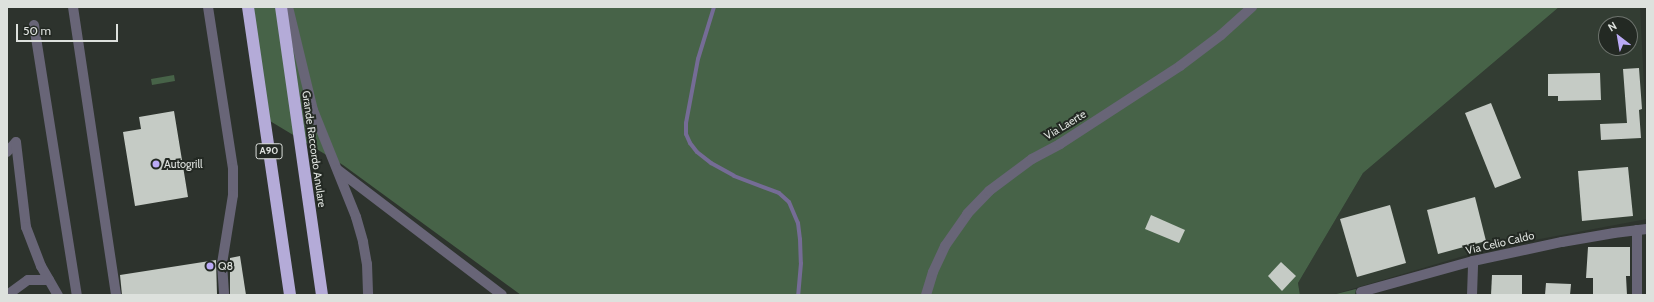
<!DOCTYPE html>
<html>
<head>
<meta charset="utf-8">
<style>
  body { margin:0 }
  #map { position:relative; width:1654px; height:302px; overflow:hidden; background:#2d332d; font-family:Cabin,sans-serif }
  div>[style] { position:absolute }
  .built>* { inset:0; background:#333d33 }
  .green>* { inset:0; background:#476348 }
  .stream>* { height:4px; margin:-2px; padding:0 2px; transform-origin:2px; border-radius:2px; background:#756c96 }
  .building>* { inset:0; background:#c5cbc5 }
  .minor>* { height:10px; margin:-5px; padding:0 5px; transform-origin:5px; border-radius:5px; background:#686577 }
  .highway>* { height:12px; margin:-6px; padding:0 6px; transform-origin:6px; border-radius:6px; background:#b4abd8 }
  .dots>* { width:11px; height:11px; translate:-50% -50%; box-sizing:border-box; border:2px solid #232923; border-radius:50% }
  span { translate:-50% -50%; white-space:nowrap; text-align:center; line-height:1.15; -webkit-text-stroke:4px #232923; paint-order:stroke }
  .shield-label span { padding:1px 3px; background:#232923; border:1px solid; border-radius:3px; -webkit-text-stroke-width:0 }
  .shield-label { font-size:10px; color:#dde1dd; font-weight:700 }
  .street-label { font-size:11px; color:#dde1dd }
  .poi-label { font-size:11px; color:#dde1dd }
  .left { translate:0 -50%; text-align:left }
  .frame { position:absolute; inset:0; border:8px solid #dde1dd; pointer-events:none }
  .north { position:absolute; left:1598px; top:16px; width:40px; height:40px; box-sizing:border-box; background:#232923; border:1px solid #6d736d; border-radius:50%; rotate:329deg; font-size:11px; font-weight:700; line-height:16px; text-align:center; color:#dde1dd }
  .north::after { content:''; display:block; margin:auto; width:14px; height:18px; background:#bbaaf6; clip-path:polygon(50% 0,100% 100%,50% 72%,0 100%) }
  .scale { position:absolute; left:16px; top:24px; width:102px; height:18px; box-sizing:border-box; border:2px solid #dde1dd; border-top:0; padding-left:5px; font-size:12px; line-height:14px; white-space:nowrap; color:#dde1dd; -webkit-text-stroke:3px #232923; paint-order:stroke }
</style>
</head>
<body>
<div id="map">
  <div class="built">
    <i style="clip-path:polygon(evenodd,1559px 7px,1640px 7px,1647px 143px,1647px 219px,1487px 249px,1332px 295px,1300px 295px,1298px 283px,1363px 173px,1559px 7px,1606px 24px,1630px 24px,1630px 48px,1606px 48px,1606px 24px)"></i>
  </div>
  <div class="green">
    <i style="clip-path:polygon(247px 7px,1559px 7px,1363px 173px,1298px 283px,1300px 295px,521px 295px,343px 165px,265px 118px)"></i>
    <i style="clip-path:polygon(174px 75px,175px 81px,152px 85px,151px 79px)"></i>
    <i style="clip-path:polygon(1356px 289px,1355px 295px,1332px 295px)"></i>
  </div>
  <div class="stream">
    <i style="left:714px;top:7px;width:54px;rotate:107.1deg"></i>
    <i style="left:698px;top:59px;width:65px;rotate:100.6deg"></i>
    <i style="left:686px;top:123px;width:11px;rotate:90deg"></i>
    <i style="left:686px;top:134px;width:10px;rotate:66deg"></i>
    <i style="left:690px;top:143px;width:11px;rotate:52deg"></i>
    <i style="left:697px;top:152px;width:18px;rotate:38deg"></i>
    <i style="left:711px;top:163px;width:26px;rotate:29deg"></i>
    <i style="left:734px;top:176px;width:48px;rotate:20.7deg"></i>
    <i style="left:779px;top:193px;width:13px;rotate:42deg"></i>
    <i style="left:789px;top:202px;width:23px;rotate:67deg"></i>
    <i style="left:798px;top:223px;width:16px;rotate:83deg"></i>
    <i style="left:800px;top:239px;width:24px;rotate:88deg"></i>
    <i style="left:801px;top:263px;width:32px;rotate:95deg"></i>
  </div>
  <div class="building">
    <i style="clip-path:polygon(1639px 68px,1642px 109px,1639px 110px,1641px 138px,1601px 140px,1600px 124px,1627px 123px,1623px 69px)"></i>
    <i style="clip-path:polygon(1600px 73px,1601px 100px,1558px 101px,1558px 96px,1548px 96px,1548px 74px)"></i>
    <i style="clip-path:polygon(1491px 103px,1521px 178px,1495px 188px,1465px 113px)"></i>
    <i style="clip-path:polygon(174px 111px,188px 197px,135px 206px,123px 132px,141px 129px,139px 117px)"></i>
    <i style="clip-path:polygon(1628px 167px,1633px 216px,1582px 221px,1578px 171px)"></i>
    <i style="clip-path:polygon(1475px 197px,1486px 241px,1438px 254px,1427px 210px)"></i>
    <i style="clip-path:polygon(1390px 205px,1406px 263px,1357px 277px,1340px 219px)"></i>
    <i style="clip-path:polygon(1151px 215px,1185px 230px,1179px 243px,1145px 229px)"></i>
    <i style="clip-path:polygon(1588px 247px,1630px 247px,1630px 276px,1626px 276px,1627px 295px,1593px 295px,1593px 278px,1586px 278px)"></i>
    <i style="clip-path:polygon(240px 256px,246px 295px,230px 295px,230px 258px)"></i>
    <i style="clip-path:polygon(216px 260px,217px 295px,122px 295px,120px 275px)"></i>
    <i style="clip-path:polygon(1281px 262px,1296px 276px,1282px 291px,1268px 276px)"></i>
    <i style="clip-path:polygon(1492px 275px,1522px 275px,1522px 295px,1491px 295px)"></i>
    <i style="clip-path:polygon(1546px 283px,1571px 284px,1570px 295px,1545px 295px)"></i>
  </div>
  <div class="minor">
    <i style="left:73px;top:7px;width:291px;rotate:81.5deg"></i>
    <i style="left:208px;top:7px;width:163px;rotate:81.2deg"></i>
    <i style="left:233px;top:168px;width:27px;rotate:90deg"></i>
    <i style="left:233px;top:195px;width:70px;rotate:99.1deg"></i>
    <i style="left:222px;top:264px;width:31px;rotate:86deg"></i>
    <i style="left:288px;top:7px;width:106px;rotate:76.4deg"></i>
    <i style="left:313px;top:110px;width:115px;rotate:68.1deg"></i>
    <i style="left:356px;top:217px;width:26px;rotate:74deg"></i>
    <i style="left:363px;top:242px;width:22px;rotate:80deg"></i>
    <i style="left:367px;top:264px;width:31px;rotate:88deg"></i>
    <i style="left:34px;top:25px;width:273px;rotate:81deg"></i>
    <i style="left:7px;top:152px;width:13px;rotate:-48deg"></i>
    <i style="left:16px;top:142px;width:86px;rotate:83.3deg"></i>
    <i style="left:26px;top:227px;width:42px;rotate:69deg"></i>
    <i style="left:41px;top:266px;width:34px;rotate:60deg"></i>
    <i style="left:338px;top:170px;width:206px;rotate:37.3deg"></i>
    <i style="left:1361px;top:292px;width:116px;rotate:-15.5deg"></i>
    <i style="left:1473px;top:261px;width:91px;rotate:-12.1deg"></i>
    <i style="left:1562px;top:242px;width:53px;rotate:-9.8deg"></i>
    <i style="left:1614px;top:233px;width:33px;rotate:-7deg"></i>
    <i style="left:10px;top:293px;width:22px;rotate:-36deg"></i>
    <i style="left:28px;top:280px;width:21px"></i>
    <i style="left:926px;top:295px;width:24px;rotate:-73deg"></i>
    <i style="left:933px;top:272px;width:29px;rotate:-65deg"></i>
    <i style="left:945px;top:246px;width:39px;rotate:-55deg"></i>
    <i style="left:967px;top:214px;width:32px;rotate:-46deg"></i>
    <i style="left:989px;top:191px;width:54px;rotate:-36.7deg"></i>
    <i style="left:1032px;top:159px;width:32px;rotate:-28deg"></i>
    <i style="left:1060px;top:144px;width:143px;rotate:-33deg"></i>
    <i style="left:1180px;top:66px;width:51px;rotate:-37.1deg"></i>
    <i style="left:1221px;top:35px;width:42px;rotate:-42.1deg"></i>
    <i style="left:1472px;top:295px;width:34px;rotate:-88deg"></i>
    <i style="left:1637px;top:295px;width:65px;rotate:-90deg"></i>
  </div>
  <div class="highway">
    <i style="left:248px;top:7px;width:291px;rotate:81.7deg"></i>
    <i style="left:281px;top:7px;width:291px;rotate:81.9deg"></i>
  </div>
  <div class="dots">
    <i style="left:156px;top:164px;background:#bbaaf6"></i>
    <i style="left:210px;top:266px;background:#bbaaf6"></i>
  </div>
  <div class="shield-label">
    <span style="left:269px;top:151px">A90</span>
  </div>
  <div class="street-label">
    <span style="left:1065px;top:125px;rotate:-31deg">Via Laerte</span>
    <span style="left:314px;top:149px;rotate:82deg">Grande Raccordo Anulare</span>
    <span style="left:1500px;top:243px;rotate:-13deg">Via Celio Caldo</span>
  </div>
  <div class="poi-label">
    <span class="left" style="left:164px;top:164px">Autogrill</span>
    <span class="left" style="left:218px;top:266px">Q8</span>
  </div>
  <div class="frame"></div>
  <div class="north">N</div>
  <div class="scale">50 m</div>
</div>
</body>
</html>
